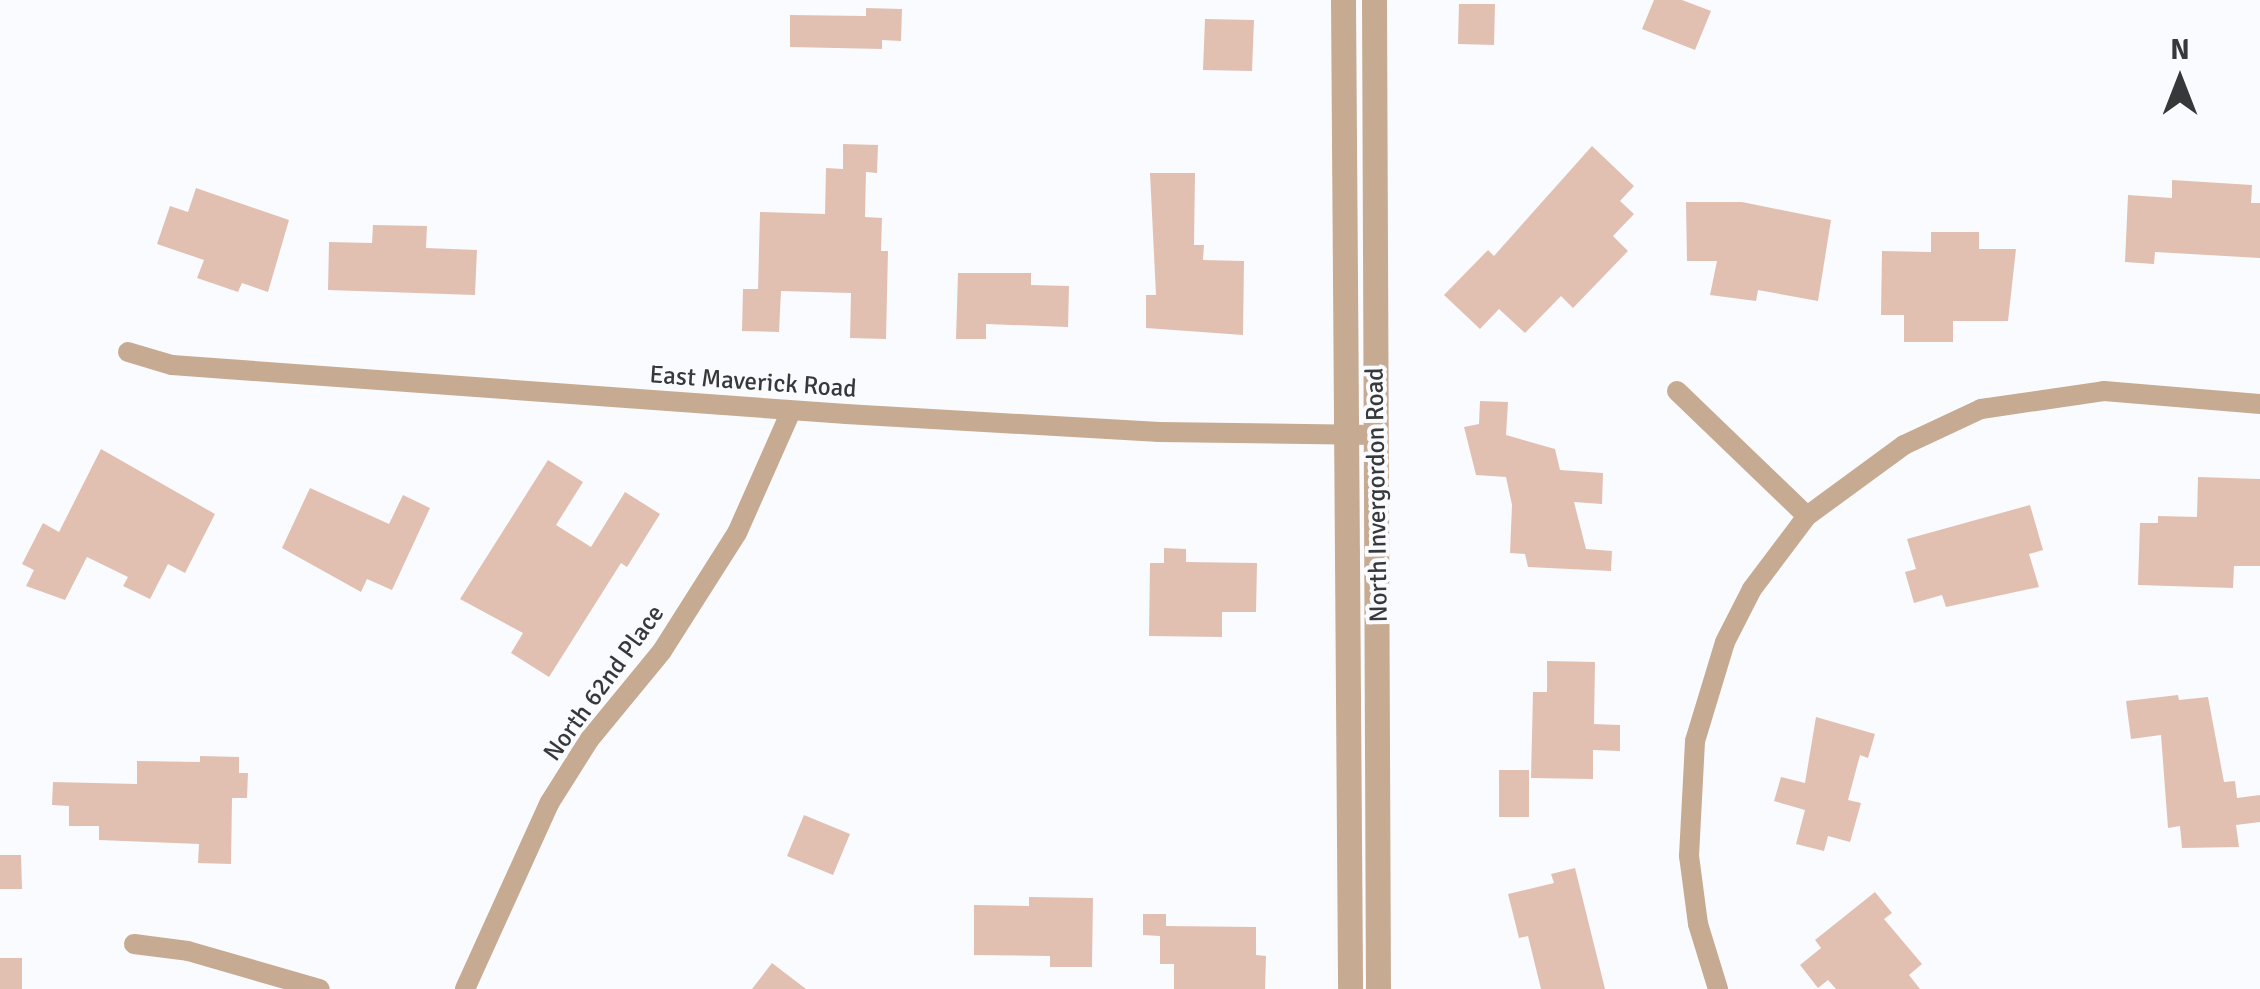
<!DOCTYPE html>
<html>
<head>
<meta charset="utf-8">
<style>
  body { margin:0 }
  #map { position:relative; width:2260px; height:989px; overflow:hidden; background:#fafbff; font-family:Signika,sans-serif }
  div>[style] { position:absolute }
  .building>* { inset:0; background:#e1c0b1 }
  .minor>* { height:20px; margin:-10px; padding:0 10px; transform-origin:10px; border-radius:10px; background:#c6ab92 }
  .tertiary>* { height:25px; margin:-12.5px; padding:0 12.5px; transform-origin:12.5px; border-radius:12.5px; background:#c6ab92 }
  span { translate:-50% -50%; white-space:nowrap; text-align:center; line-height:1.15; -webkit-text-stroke:8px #fafbff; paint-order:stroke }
  .street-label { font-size:25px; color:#373839 }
  .north { position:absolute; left:2130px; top:30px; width:100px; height:100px; -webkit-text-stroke:8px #fafbff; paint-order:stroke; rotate:0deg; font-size:28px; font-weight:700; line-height:40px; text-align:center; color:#373839 }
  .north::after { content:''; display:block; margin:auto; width:35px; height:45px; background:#373839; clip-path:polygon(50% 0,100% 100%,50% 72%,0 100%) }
</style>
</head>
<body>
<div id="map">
  <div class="building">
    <i style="clip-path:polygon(1654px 0,1682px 0,1711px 11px,1695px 50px,1642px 29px)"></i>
    <i style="clip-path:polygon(1459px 4px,1495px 4px,1494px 45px,1458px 44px)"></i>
    <i style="clip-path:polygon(866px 8px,902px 9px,901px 41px,882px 40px,882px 49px,790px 47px,790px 15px,866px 16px)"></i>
    <i style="clip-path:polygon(1205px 19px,1254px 20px,1252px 71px,1203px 70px)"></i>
    <i style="clip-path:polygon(843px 144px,878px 145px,877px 173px,866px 172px,865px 217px,882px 218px,881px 251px,888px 251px,886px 339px,850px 338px,851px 293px,781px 291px,779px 332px,742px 331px,743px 289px,758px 289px,760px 212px,825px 214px,826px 168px,843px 169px)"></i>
    <i style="clip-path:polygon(1592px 146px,1634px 186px,1620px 201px,1634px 214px,1613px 236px,1628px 251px,1573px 308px,1561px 296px,1525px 333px,1499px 309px,1480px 329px,1444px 295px,1488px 250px,1494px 256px)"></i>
    <i style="clip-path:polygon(1150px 173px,1195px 173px,1194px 245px,1204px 245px,1203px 260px,1244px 261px,1243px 335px,1146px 328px,1146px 295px,1156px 295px)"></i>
    <i style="clip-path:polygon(2172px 180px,2252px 185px,2251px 203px,2260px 203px,2260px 258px,2155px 252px,2154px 264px,2125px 262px,2128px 195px,2172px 198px)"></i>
    <i style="clip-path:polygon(196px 188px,289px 220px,268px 292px,242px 283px,238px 292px,197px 278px,204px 260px,157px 244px,170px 206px,188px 212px)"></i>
    <i style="clip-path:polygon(1686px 202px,1742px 202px,1831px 220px,1818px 301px,1758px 290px,1756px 301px,1710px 295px,1717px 261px,1687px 261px)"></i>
    <i style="clip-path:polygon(373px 225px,427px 226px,426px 248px,477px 250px,475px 295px,328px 290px,329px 242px,372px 243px)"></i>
    <i style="clip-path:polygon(1931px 232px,1979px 232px,1979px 249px,2016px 249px,2008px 321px,1953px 321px,1953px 342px,1904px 342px,1904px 315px,1881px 315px,1882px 251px,1931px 252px)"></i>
    <i style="clip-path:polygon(958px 273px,1031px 273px,1031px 285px,1069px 286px,1068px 327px,986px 324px,986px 339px,956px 339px)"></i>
    <i style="clip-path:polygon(1480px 401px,1508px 402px,1506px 435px,1555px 449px,1560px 470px,1603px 473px,1602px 504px,1574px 502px,1586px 549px,1612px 551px,1611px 571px,1528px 567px,1525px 554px,1510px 553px,1512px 505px,1506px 477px,1476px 475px,1464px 427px,1479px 424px)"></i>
    <i style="clip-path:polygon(101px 449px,215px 514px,185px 573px,168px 564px,150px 599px,123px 586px,128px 577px,87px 557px,65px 600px,26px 586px,34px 570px,22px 564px,43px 523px,59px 532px)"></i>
    <i style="clip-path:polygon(548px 460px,583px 482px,556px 525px,591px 547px,625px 492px,660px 514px,627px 567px,621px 563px,549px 677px,511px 653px,523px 633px,460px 599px)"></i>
    <i style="clip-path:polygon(2198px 477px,2260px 479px,2260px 566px,2234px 566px,2233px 588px,2138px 585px,2140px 523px,2158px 523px,2158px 516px,2197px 517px)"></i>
    <i style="clip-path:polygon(310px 488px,389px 524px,403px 495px,430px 508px,392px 590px,367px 579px,361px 592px,282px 548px)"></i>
    <i style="clip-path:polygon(2030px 505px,2043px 550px,2029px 554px,2039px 587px,1946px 607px,1942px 595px,1914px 603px,1905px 572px,1916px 569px,1907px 539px)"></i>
    <i style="clip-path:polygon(1164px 548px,1186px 549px,1186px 562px,1257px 563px,1256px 612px,1222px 612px,1222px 637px,1149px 636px,1150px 563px,1164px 563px)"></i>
    <i style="clip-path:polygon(1547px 661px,1595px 662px,1594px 724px,1620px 725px,1620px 751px,1593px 750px,1593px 779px,1531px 778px,1533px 692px,1547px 692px)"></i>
    <i style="clip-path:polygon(2178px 695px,2179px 700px,2208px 697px,2224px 782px,2235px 781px,2237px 798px,2260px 795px,2260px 822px,2236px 825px,2239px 847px,2182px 848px,2180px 826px,2168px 828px,2161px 735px,2131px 739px,2126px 701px)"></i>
    <i style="clip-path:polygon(1816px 717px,1875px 734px,1868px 758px,1860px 755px,1848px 800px,1861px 803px,1850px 842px,1828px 836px,1824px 851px,1796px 844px,1805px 810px,1774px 801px,1781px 777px,1805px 783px)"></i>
    <i style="clip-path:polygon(200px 756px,239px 757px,239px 773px,248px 773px,247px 798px,232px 798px,231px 864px,198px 863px,199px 844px,99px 840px,99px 826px,69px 826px,69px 806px,52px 805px,53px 782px,137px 784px,137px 761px,200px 762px)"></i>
    <i style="clip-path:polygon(1499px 770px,1529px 770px,1529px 817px,1499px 817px)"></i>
    <i style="clip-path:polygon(804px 815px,850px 834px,833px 875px,787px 856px)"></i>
    <i style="clip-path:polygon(0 855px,21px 855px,22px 889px,0 889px)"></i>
    <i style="clip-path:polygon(1575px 868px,1605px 989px,1541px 989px,1528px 936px,1519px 938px,1508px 894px,1554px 883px,1551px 874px)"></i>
    <i style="clip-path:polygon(1875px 892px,1892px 913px,1884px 919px,1922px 964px,1909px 975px,1920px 989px,1836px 989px,1828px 980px,1818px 988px,1800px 965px,1821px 948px,1815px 940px)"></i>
    <i style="clip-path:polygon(1029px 897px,1093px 898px,1092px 967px,1050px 967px,1050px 956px,974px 955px,974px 905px,1029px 906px)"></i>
    <i style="clip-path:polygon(1143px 914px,1166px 914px,1166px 926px,1256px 927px,1256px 955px,1266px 956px,1265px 989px,1174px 989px,1174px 964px,1160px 964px,1160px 936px,1143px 935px)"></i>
    <i style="clip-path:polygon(0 958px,22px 958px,22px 989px,0 989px)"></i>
    <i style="clip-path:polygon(772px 963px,806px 989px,752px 989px)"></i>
  </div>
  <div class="minor">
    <i style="left:128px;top:352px;width:46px;rotate:16.5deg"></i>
    <i style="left:172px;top:365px;width:676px;rotate:4.16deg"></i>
    <i style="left:846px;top:414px;width:314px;rotate:3.3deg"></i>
    <i style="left:1159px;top:432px;width:216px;rotate:0.8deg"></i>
    <i style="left:1677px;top:391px;width:180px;rotate:43.9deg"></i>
    <i style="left:134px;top:944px;width:54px;rotate:7.4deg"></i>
    <i style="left:188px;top:951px;width:137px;rotate:16.1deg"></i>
    <i style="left:465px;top:989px;width:205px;rotate:-65.6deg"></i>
    <i style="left:550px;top:802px;width:73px;rotate:-57.8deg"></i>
    <i style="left:589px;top:740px;width:115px;rotate:-50.6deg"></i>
    <i style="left:662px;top:651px;width:140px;rotate:-57.6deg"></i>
    <i style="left:737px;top:533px;width:133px;rotate:-66.1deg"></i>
    <i style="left:1718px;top:989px;width:68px;rotate:-107.1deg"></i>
    <i style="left:1698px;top:924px;width:69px;rotate:-97.5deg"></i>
    <i style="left:1689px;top:856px;width:115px;rotate:-87deg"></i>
    <i style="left:1695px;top:741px;width:103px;rotate:-73.1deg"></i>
    <i style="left:1725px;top:642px;width:59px;rotate:-63deg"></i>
    <i style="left:1752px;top:589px;width:91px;rotate:-53deg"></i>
    <i style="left:1807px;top:516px;width:120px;rotate:-36.2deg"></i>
    <i style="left:1904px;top:445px;width:85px;rotate:-25.1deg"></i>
    <i style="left:1981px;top:409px;width:124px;rotate:-8.3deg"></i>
    <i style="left:2104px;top:391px;width:157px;rotate:4.8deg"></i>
  </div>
  <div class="tertiary">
    <i style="left:1343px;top:0;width:989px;rotate:89.59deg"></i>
    <i style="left:1374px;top:0;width:989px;rotate:89.77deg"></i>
  </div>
  <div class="street-label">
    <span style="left:753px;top:382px;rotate:4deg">East Maverick Road</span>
    <span style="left:1377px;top:495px;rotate:-91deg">North Invergordon Road</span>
    <span style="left:604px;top:683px;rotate:-54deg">North 62nd Place</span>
  </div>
  <div class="north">N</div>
</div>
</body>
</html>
